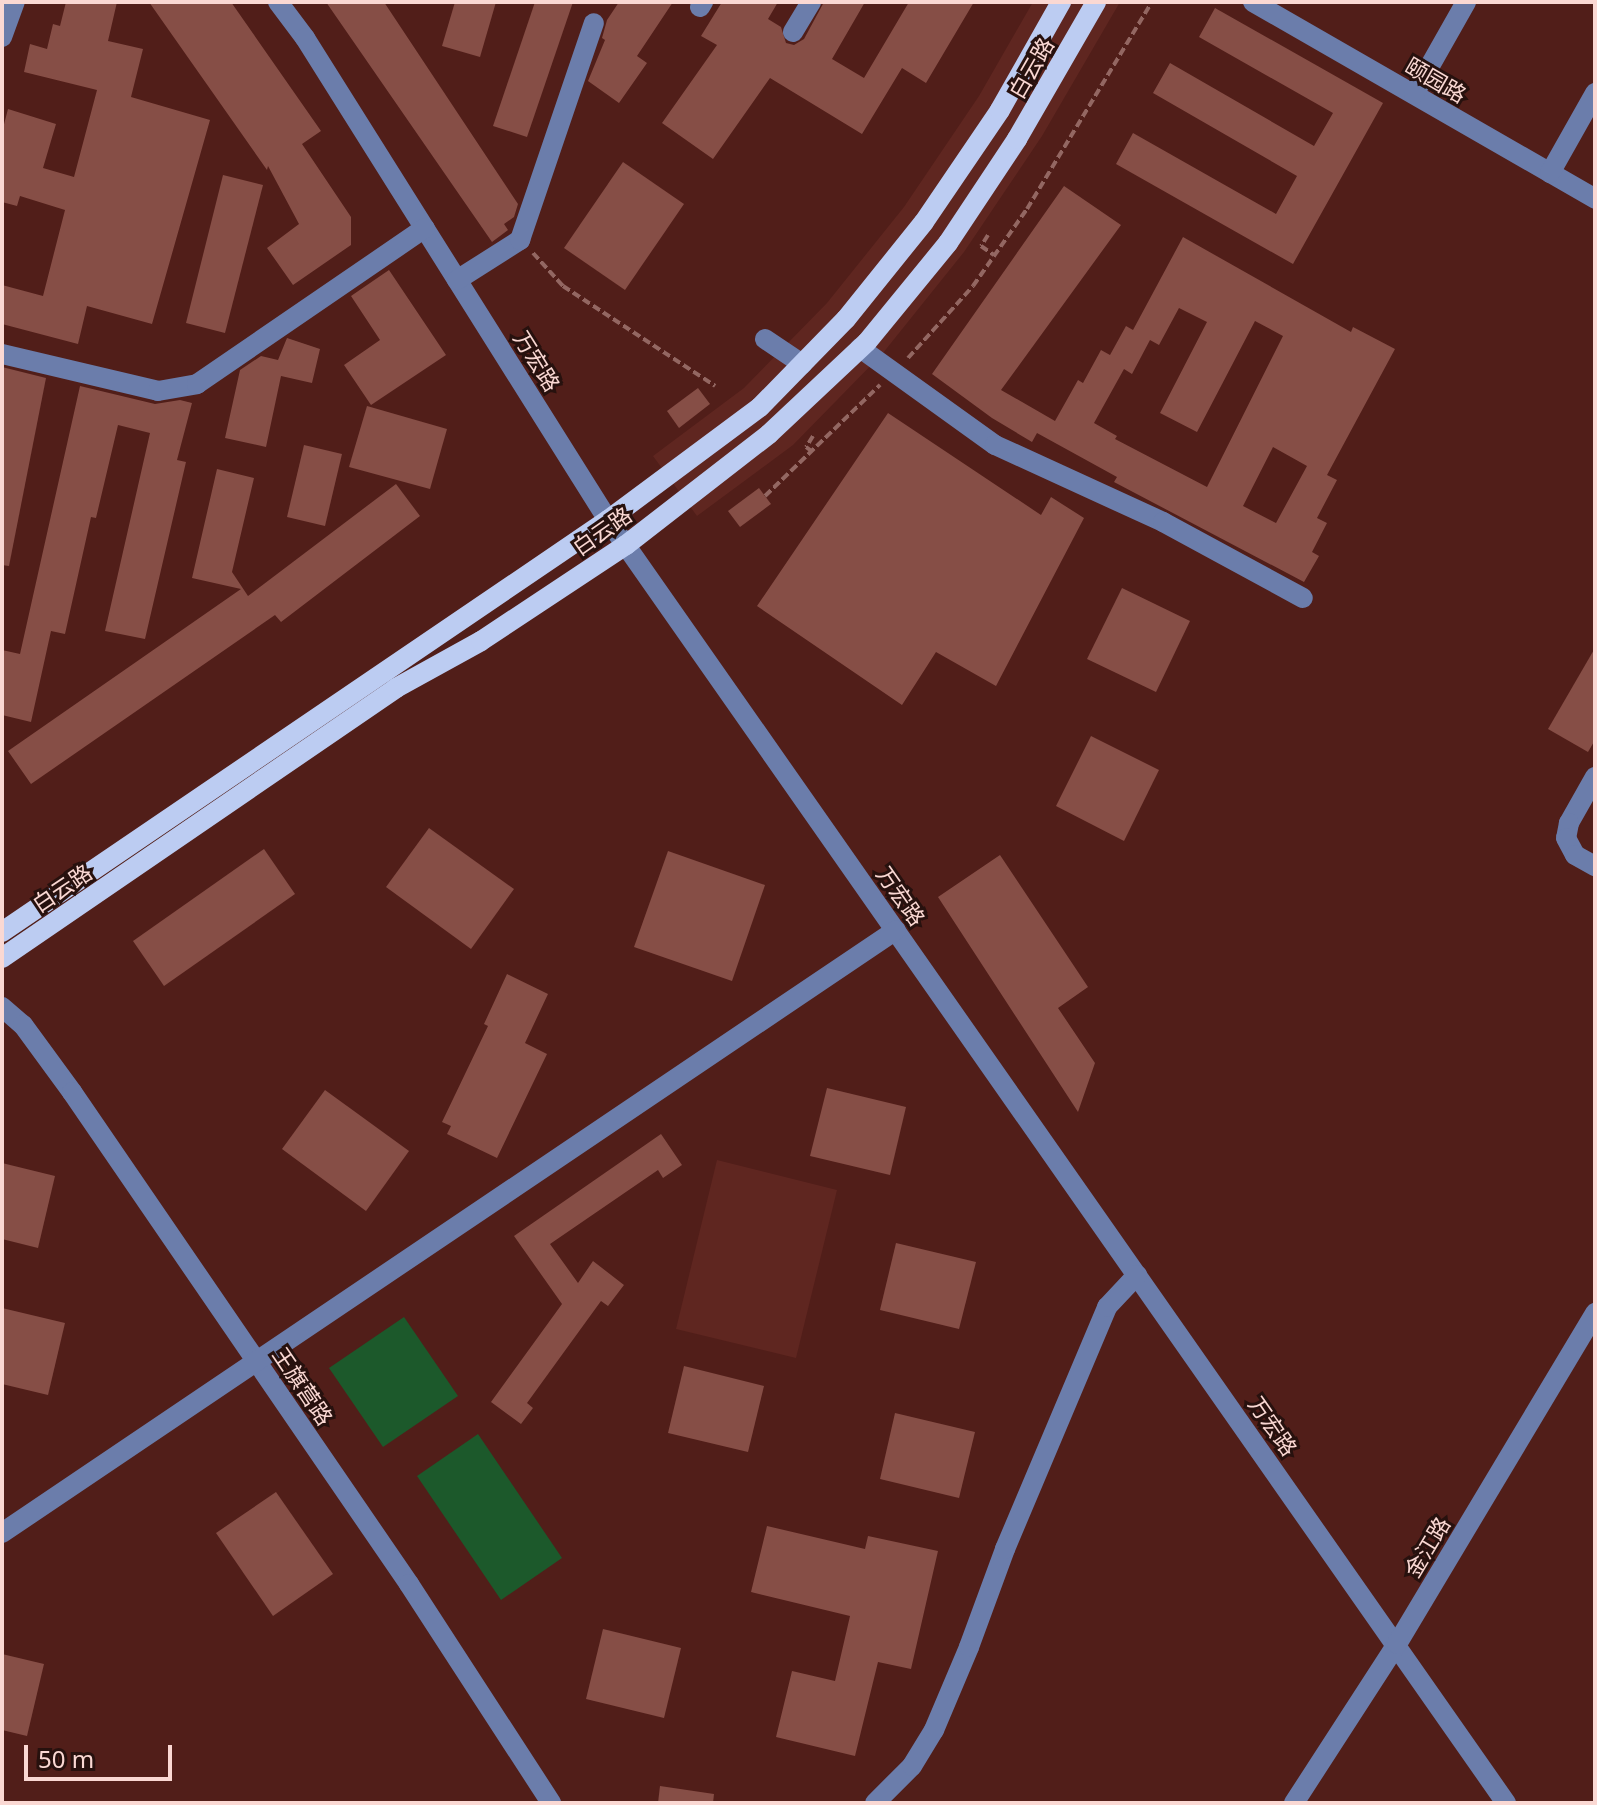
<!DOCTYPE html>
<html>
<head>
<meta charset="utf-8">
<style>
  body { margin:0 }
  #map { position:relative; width:1597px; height:1805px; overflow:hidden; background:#511e19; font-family:"Noto Sans","Noto Sans SC",sans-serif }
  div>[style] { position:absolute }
  .built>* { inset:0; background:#5f2620 }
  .green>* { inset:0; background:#1c592b }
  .building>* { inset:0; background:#864e46 }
  .path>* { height:4px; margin-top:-2px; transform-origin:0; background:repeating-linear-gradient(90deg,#936762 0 8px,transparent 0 12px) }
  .minor>* { height:20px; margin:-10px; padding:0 10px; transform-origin:10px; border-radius:10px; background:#6b7dab }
  .major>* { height:20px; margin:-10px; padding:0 10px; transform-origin:10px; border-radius:10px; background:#bcccf2 }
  span { translate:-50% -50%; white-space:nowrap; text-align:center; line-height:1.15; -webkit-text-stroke:6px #27110e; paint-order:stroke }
  .street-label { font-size:22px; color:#fad8d3 }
  .frame { position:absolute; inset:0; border:4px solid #fad8d3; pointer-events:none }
  .scale { position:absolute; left:24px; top:1745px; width:148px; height:36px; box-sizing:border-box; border:4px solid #fad8d3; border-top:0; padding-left:10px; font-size:24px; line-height:28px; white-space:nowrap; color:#fad8d3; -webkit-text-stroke:6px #27110e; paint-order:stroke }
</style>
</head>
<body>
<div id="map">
  <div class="built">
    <i style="clip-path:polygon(1033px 2px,1120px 2px,1042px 136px,964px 252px,883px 353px,793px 445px,697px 516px,653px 456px,744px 388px,827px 303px,904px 207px,979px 96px)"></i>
    <i style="clip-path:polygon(717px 1160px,837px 1190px,796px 1358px,676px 1329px)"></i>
  </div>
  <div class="green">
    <i style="clip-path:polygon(404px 1317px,458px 1396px,383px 1447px,329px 1368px)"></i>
    <i style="clip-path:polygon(478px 1434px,562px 1558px,501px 1600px,417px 1476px)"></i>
  </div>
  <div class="building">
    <i style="clip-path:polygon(66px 2px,117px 2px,108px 41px,143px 49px,131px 97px,210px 120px,152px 324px,87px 306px,78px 344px,2px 324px,2px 285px,43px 296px,65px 210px,20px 196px,17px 206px,2px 202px,2px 132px,8px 109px,56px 124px,43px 168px,74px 177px,97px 90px,24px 72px,30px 44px,47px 49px,53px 24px,60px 26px)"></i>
    <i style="clip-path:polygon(149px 2px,231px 2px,321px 131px,302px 144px,351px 217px,351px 245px,293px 285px,267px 248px,299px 224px,268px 166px,267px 170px)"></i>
    <i style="clip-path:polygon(326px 2px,384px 2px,518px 204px,514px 217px,504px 224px,508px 230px,492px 242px)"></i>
    <i style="clip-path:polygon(455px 2px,496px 2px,480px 57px,442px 46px)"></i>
    <i style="clip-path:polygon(535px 2px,573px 2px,527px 137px,493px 126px)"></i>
    <i style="clip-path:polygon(619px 2px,673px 2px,637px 56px,647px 63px,619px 103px,588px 81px,605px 40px,602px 38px,607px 20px)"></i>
    <i style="clip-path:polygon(722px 2px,778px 2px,768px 19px,781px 27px,786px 43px,794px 45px,804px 39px,824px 2px,865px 2px,832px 59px,864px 78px,909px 2px,974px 2px,926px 83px,902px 68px,862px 134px,770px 78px,713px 159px,662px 123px,717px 45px,701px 36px)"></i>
    <i style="clip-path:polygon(1215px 8px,1383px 103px,1293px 264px,1116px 164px,1133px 133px,1276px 214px,1297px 176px,1153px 93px,1170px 63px,1314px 146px,1333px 113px,1199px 37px)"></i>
    <i style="clip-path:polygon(623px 162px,684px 204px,625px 290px,564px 248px)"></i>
    <i style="clip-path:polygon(223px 175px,263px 185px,225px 333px,186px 323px)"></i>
    <i style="clip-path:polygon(evenodd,1064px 186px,1121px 225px,1001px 390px,1055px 421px,1078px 380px,1083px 383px,1101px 350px,1110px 355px,1126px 326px,1133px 330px,1183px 237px,1351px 332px,1353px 327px,1395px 349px,1327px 475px,1337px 480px,1317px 518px,1327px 523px,1312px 552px,1319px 556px,1304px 582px,1114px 482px,1117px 477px,1037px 433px,1032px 442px,992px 418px,932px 374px,1064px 186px,1179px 308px,1207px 322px,1160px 413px,1197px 432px,1255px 321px,1283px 336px,1207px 487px,1115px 439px,1117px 436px,1094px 423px,1124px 369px,1132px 374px,1150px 340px,1159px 345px,1179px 308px,1064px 186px,1273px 447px,1307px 466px,1276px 523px,1243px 506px,1273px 447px)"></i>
    <i style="clip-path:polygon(389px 270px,446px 355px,371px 405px,344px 365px,380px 340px,351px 296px)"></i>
    <i style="clip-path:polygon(287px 338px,320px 349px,312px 383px,281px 376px,266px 447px,225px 438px,240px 370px,261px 356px,278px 360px)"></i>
    <i style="clip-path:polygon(2px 367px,46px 378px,9px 566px,2px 565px)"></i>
    <i style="clip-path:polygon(80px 386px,155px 404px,180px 400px,192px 403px,177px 460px,186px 462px,145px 639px,105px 631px,150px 433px,118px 425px,96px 518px,91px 517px,65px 634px,51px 631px,31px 722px,2px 715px,2px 650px,20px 654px)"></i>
    <i style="clip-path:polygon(698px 388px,710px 404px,679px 428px,667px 411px)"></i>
    <i style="clip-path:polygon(367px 406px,447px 429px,430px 489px,349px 467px)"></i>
    <i style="clip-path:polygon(888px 413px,1041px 515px,1051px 497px,1084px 518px,996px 686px,936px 652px,902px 705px,757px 606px)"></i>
    <i style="clip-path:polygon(304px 445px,342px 454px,325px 526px,287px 517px)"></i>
    <i style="clip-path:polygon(217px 469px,254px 478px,232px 572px,248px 596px,396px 484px,420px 516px,281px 622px,275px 615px,31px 784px,8px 751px,241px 589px,192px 578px)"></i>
    <i style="clip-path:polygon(759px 488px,771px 504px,740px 527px,728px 511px)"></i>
    <i style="clip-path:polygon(1122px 588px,1190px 621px,1156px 692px,1087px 659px)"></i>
    <i style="clip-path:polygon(1595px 648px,1595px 740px,1588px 752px,1548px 729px)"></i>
    <i style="clip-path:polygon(1091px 736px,1159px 770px,1124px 841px,1056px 806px)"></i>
    <i style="clip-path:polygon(429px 828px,514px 889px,471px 949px,386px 887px)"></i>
    <i style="clip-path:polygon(264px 849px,295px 894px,164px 986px,133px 941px)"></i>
    <i style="clip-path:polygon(668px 851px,765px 885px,732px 981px,634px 947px)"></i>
    <i style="clip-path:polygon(1000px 855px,1088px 987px,1058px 1008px,1095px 1063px,1078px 1112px,938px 897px)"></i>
    <i style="clip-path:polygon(507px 974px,548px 994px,525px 1043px,547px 1054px,497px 1158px,447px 1134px,451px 1126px,442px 1122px,488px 1026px,484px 1024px)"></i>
    <i style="clip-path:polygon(827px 1088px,906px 1107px,890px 1175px,810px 1156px)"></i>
    <i style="clip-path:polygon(325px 1090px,409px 1151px,366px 1211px,282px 1149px)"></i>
    <i style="clip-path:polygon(661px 1134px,682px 1165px,663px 1178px,658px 1170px,550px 1244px,578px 1283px,593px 1261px,624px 1285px,608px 1306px,601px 1301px,527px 1403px,533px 1408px,521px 1424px,491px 1402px,562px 1304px,514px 1236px)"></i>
    <i style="clip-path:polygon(2px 1163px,55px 1176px,38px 1248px,2px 1239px)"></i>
    <i style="clip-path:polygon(896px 1243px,976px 1262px,959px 1329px,880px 1310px)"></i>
    <i style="clip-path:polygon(2px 1308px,65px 1323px,48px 1395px,2px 1384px)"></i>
    <i style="clip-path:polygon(684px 1366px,764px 1386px,748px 1452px,668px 1433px)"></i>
    <i style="clip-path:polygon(895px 1413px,975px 1432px,959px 1498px,880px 1479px)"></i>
    <i style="clip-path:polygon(276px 1492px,333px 1574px,273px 1616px,216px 1533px)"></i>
    <i style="clip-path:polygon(767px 1526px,865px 1549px,868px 1536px,938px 1551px,911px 1669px,878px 1662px,855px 1756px,776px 1737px,792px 1671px,835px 1681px,850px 1616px,751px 1592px)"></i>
    <i style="clip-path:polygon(603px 1629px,681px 1648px,664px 1718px,586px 1699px)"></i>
    <i style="clip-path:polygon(2px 1654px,44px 1664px,27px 1736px,2px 1730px)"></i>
    <i style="clip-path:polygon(660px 1786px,714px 1794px,713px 1803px,658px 1803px)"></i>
  </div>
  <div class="path">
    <i style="left:988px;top:235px;width:13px;rotate:122deg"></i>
    <i style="left:981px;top:246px;width:16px;rotate:35deg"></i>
    <i style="left:533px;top:253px;width:45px;rotate:47.7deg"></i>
    <i style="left:563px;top:286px;width:182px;rotate:33.3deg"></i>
    <i style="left:908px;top:358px;width:97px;rotate:-47.9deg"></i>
    <i style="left:973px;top:286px;width:94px;rotate:-55deg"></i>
    <i style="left:1027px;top:209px;width:242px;rotate:-58.9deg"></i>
    <i style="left:813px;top:436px;width:13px;rotate:122deg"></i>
    <i style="left:806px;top:447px;width:9px;rotate:36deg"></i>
    <i style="left:765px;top:496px;width:160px;rotate:-44deg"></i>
  </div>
  <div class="minor">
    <i style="left:278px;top:2px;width:45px;rotate:53.1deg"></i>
    <i style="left:305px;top:38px;width:569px;rotate:57.85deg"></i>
    <i style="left:608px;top:520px;width:1566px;rotate:55.01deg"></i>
    <i style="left:1253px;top:2px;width:395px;rotate:29.9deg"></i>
    <i style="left:700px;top:7px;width:6px;rotate:-59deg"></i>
    <i style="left:793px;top:32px;width:35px;rotate:-59deg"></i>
    <i style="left:2px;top:37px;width:37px;rotate:-70deg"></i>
    <i style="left:1414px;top:94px;width:106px;rotate:-60.5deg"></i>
    <i style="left:1550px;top:173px;width:92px;rotate:-60.6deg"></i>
    <i style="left:457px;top:280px;width:75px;rotate:-32.4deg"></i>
    <i style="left:520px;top:240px;width:229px;rotate:-71.2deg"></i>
    <i style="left:765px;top:339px;width:45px;rotate:34deg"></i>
    <i style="left:860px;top:348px;width:166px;rotate:35.7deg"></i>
    <i style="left:995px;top:445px;width:185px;rotate:24.6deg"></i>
    <i style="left:1163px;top:522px;width:159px;rotate:28.5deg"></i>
    <i style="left:2px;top:354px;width:160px;rotate:13.3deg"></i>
    <i style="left:158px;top:391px;width:40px;rotate:-10deg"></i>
    <i style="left:197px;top:384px;width:276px;rotate:-34.4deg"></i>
    <i style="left:1595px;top:777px;width:53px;rotate:119.5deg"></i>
    <i style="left:1569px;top:823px;width:15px;rotate:101deg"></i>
    <i style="left:1566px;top:838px;width:19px;rotate:62deg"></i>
    <i style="left:1575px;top:855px;width:23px;rotate:29deg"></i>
    <i style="left:2px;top:1007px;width:28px;rotate:41deg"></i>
    <i style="left:23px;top:1025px;width:83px;rotate:53.8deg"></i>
    <i style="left:72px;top:1092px;width:596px;rotate:55.59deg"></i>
    <i style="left:409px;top:1584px;width:261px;rotate:57deg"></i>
    <i style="left:2px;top:1533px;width:1078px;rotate:-34deg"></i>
    <i style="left:875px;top:1803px;width:52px;rotate:-45deg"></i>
    <i style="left:912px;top:1766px;width:42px;rotate:-58.6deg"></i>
    <i style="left:934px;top:1730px;width:90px;rotate:-67.1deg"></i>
    <i style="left:969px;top:1647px;width:104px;rotate:-69.8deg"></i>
    <i style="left:1005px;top:1549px;width:263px;rotate:-67.1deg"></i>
    <i style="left:1107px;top:1307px;width:44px;rotate:-46.8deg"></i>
    <i style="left:1294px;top:1803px;width:189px;rotate:-57.1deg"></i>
    <i style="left:1397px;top:1644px;width:386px;rotate:-59.1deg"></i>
  </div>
  <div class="major">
    <i style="left:2px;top:932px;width:733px;rotate:-34.21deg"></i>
    <i style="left:608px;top:520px;width:189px;rotate:-36.6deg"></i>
    <i style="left:760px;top:407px;width:123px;rotate:-45.7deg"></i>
    <i style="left:846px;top:319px;width:124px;rotate:-51.2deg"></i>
    <i style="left:924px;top:222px;width:135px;rotate:-55.8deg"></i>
    <i style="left:1000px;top:110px;width:124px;rotate:-60.5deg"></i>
    <i style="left:2px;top:958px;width:478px;rotate:-34.4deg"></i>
    <i style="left:396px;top:688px;width:97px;rotate:-28.9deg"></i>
    <i style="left:481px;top:641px;width:174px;rotate:-33.5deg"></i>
    <i style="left:626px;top:545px;width:181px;rotate:-37.8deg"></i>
    <i style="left:769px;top:434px;width:134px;rotate:-43.2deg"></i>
    <i style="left:867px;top:342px;width:128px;rotate:-50.7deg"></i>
    <i style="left:948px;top:243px;width:125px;rotate:-56.4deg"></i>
    <i style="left:1017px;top:139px;width:158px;rotate:-60deg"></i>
  </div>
  <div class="street-label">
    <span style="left:1031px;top:68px;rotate:-60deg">白云路</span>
    <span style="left:1436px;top:80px;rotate:30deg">颐园路</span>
    <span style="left:537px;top:361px;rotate:58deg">万宏路</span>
    <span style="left:602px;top:531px;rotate:-35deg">白云路</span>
    <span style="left:62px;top:888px;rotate:-34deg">白云路</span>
    <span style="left:901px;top:896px;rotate:55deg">万宏路</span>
    <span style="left:303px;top:1386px;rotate:56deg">王旗营路</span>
    <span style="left:1273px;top:1426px;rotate:55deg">万宏路</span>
    <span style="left:1427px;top:1547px;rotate:-59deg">金江路</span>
  </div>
  <div class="frame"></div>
  <div class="scale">50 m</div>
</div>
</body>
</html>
